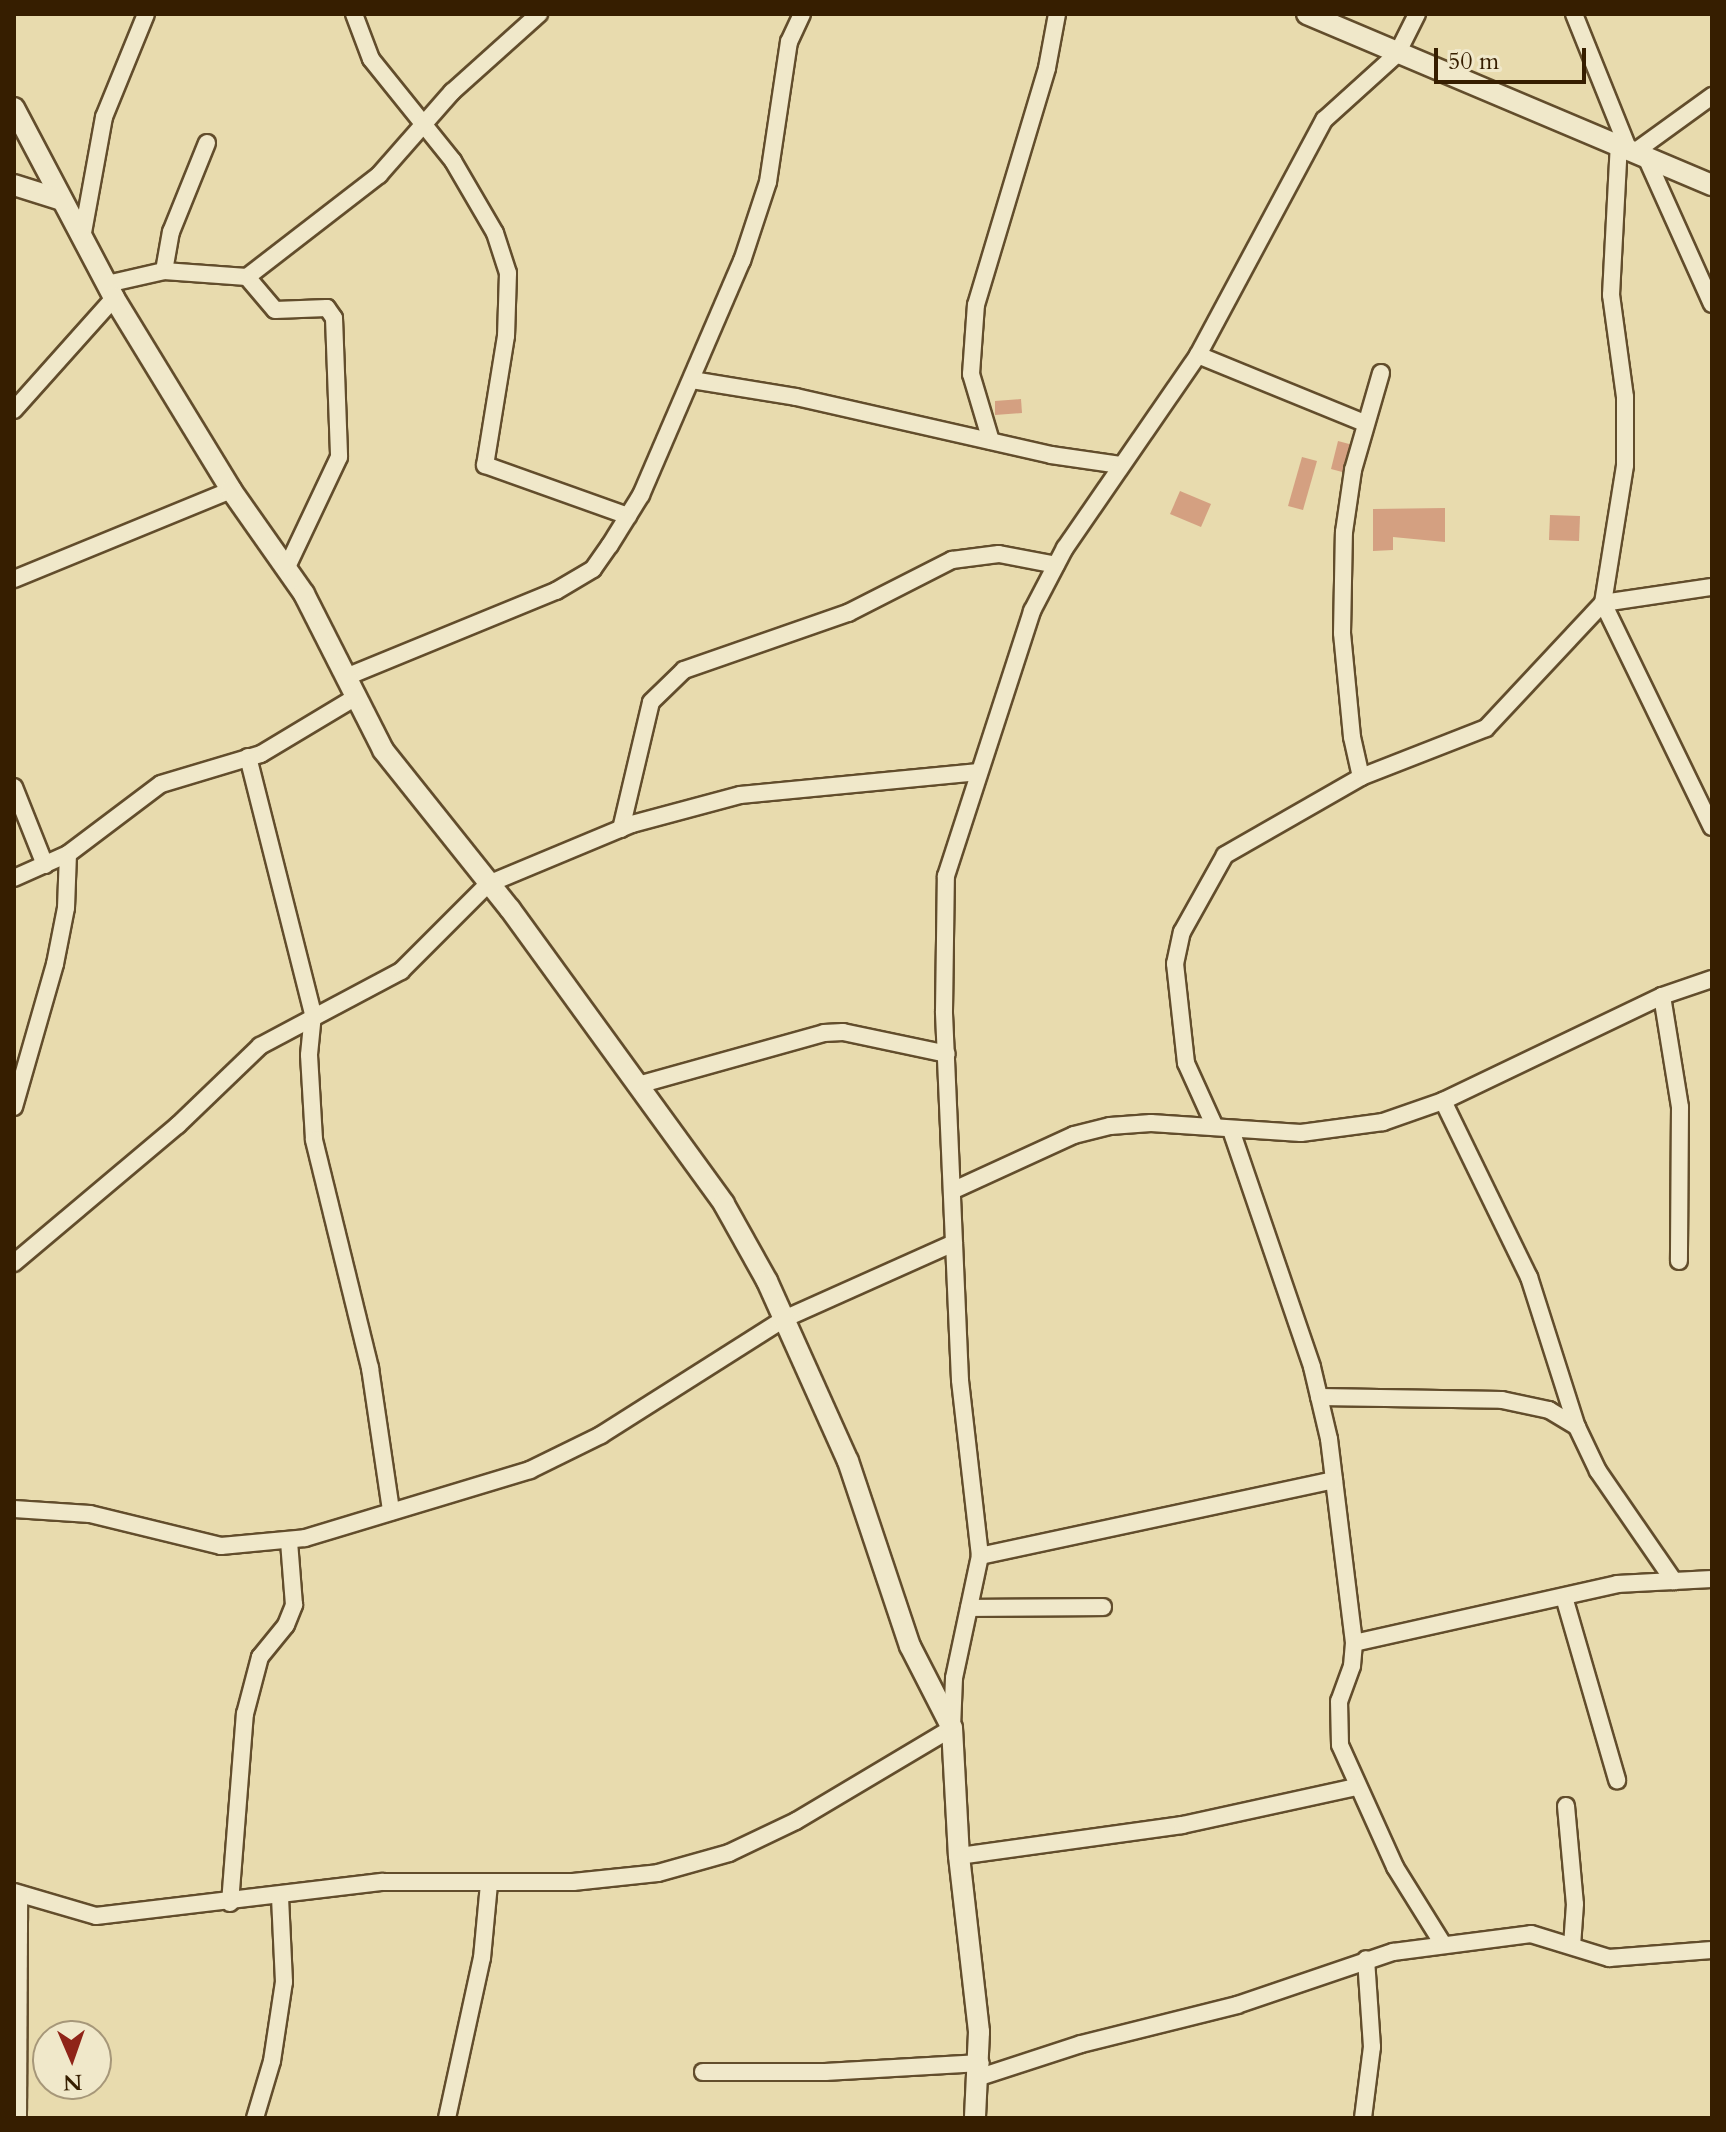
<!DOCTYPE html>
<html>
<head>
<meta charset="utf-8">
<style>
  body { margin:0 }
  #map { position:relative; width:1726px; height:2132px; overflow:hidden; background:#e8dbae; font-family:Cardo,serif }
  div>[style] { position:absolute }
  .building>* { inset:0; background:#d4a081 }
  .roads { filter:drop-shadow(2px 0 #624d2c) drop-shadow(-2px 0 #624d2c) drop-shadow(0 2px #624d2c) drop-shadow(0 -2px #624d2c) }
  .minor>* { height:16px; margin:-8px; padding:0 8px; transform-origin:8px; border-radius:8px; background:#f0e8ca }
  .tertiary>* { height:20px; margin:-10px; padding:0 10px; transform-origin:10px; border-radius:10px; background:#f0e8ca }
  span { translate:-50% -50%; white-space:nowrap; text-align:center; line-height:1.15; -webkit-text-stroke:8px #f0e8ca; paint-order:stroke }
  .frame { position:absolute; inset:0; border:16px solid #361e00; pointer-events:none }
  .north { position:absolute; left:32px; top:2020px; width:80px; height:80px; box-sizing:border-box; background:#f0e8ca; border:2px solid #a69779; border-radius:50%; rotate:178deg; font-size:22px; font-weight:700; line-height:32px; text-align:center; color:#361e00 }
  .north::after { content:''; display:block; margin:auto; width:28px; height:36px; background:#8f2418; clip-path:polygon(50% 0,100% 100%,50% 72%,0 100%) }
  .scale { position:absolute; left:1434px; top:48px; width:152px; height:36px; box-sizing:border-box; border:4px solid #361e00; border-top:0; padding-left:10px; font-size:24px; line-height:28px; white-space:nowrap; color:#361e00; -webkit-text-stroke:6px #f0e8ca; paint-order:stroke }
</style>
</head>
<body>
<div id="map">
  <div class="building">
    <i style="clip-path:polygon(1021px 399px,1022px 413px,995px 415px,995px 401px)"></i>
    <i style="clip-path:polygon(1338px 441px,1353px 445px,1346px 473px,1331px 469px)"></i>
    <i style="clip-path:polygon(1302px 457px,1317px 461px,1303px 510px,1288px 506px)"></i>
    <i style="clip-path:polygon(1180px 491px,1211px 504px,1201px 527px,1170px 514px)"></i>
    <i style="clip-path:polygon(1445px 508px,1445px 542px,1393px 537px,1393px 550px,1373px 551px,1373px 509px)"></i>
    <i style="clip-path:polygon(1550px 515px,1580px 516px,1579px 541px,1549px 540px)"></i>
  </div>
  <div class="roads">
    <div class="minor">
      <i style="left:354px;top:14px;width:48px;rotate:69.3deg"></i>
      <i style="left:371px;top:59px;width:131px;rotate:51.2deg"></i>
      <i style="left:453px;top:161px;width:83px;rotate:59.7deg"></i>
      <i style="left:495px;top:233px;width:42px;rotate:72deg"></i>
      <i style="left:508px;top:273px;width:63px;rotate:91.8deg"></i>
      <i style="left:506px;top:336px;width:131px;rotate:99.2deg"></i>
      <i style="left:485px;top:465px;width:152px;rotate:19.6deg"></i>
      <i style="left:1574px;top:14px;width:144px;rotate:68.1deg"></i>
      <i style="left:1636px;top:151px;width:94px;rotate:-35.9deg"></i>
      <i style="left:1645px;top:155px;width:163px;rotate:65.8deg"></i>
      <i style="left:82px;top:238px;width:123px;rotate:-79.7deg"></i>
      <i style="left:104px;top:117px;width:111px;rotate:-67.8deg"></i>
      <i style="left:164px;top:271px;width:40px;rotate:-80deg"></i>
      <i style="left:171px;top:232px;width:96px;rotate:-68deg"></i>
      <i style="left:247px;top:277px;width:43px;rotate:49.7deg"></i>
      <i style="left:275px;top:310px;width:52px;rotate:-2.2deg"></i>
      <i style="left:327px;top:308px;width:12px;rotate:55deg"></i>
      <i style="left:334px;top:318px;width:139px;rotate:87.9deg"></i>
      <i style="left:339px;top:457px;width:124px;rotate:115.3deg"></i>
      <i style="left:107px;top:284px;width:58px;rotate:-12.8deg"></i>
      <i style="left:164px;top:271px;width:83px;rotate:4.1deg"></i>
      <i style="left:247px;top:277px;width:167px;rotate:-37.7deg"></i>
      <i style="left:379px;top:175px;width:111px;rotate:-48.7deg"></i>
      <i style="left:452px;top:92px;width:117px;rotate:-41.9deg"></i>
      <i style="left:1198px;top:355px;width:180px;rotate:22.2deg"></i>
      <i style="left:692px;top:380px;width:105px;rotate:9.3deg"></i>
      <i style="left:796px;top:397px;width:262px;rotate:12.8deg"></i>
      <i style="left:1051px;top:455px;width:70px;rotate:8.2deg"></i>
      <i style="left:14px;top:410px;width:150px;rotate:-48.2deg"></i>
      <i style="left:991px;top:441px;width:70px;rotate:-106.6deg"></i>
      <i style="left:971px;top:374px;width:69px;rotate:-85.9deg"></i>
      <i style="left:976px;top:305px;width:247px;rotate:-73.3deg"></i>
      <i style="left:1047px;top:68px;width:55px;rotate:-79.5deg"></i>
      <i style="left:14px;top:579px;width:235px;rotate:-22.3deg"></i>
      <i style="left:1603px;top:603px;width:249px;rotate:64.1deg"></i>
      <i style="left:1603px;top:603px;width:110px;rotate:-8.4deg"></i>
      <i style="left:346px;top:677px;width:227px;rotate:-22.3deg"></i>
      <i style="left:556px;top:591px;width:43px;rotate:-30.7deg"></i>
      <i style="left:593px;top:569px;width:29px;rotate:-55deg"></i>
      <i style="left:610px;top:545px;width:59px;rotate:-58.2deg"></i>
      <i style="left:641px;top:495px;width:255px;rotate:-66.7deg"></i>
      <i style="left:742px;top:261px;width:83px;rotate:-71.8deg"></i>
      <i style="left:768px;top:182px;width:142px;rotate:-81.5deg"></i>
      <i style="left:789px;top:42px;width:31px;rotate:-65deg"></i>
      <i style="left:248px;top:757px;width:265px;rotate:75.8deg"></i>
      <i style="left:313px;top:1014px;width:41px;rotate:95.6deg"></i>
      <i style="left:309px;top:1055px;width:85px;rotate:86.6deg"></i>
      <i style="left:314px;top:1140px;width:235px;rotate:76.2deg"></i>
      <i style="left:370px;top:1368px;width:145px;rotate:81.6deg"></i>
      <i style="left:1361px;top:777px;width:41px;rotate:-102.7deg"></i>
      <i style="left:1352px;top:737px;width:104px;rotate:-95.5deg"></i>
      <i style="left:1342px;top:633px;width:101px;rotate:-88.9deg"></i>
      <i style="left:1344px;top:532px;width:63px;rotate:-81.7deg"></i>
      <i style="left:1353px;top:470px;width:101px;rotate:-73.9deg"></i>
      <i style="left:14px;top:787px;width:84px;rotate:68.3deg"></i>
      <i style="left:621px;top:829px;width:130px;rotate:-76.7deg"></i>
      <i style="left:651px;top:702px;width:46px;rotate:-44.1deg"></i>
      <i style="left:684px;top:670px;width:174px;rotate:-19.2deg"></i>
      <i style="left:848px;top:613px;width:117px;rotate:-27deg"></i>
      <i style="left:952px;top:560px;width:47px;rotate:-7.3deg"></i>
      <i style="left:999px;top:554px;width:58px;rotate:10.9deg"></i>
      <i style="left:14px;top:878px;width:59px;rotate:-24deg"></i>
      <i style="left:68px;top:854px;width:116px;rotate:-37deg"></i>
      <i style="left:161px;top:784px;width:104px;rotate:-16.7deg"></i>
      <i style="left:261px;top:754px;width:111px;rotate:-31deg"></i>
      <i style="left:1662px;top:996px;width:112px;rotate:80.8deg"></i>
      <i style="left:1680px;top:1107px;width:154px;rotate:90.4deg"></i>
      <i style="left:638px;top:1085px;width:193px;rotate:-15.6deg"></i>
      <i style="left:824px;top:1033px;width:19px;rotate:-3deg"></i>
      <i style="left:843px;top:1032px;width:106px;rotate:11.9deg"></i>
      <i style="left:1443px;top:1101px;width:196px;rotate:64deg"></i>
      <i style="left:1529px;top:1277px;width:157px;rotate:72.3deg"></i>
      <i style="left:1577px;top:1427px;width:49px;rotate:64.5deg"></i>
      <i style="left:1598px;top:1471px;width:134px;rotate:55.4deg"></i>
      <i style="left:14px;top:1107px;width:149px;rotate:-74deg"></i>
      <i style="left:55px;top:964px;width:57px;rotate:-78.9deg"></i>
      <i style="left:66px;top:908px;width:54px;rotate:-87.9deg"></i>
      <i style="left:1215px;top:1127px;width:70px;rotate:-114.4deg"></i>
      <i style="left:1186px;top:1063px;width:100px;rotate:-96.3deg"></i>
      <i style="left:1175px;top:964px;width:33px;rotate:-78deg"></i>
      <i style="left:1182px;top:932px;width:88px;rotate:-60.8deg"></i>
      <i style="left:1225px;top:855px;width:157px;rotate:-29.8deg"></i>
      <i style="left:1361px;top:777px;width:134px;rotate:-21.4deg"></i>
      <i style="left:1486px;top:728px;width:171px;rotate:-46.9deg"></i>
      <i style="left:1603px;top:603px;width:140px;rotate:-80.9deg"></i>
      <i style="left:1625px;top:465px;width:68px;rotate:-90deg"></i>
      <i style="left:1625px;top:397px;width:103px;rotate:-97.8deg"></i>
      <i style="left:1611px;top:295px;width:151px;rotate:-87deg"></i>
      <i style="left:1231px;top:1130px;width:250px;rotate:71.1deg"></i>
      <i style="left:1312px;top:1367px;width:74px;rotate:76.7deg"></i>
      <i style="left:1329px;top:1439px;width:206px;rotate:83deg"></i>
      <i style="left:1354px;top:1643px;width:23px;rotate:95deg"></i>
      <i style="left:1352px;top:1666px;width:37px;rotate:110deg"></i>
      <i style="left:1339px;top:1701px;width:44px;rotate:88.7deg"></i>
      <i style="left:1340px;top:1745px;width:134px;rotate:65.7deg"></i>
      <i style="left:1395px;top:1867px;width:91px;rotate:58.1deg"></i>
      <i style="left:954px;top:1190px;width:132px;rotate:-24.6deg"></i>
      <i style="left:1074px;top:1135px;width:37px;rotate:-14deg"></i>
      <i style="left:1110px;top:1126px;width:41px;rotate:-4.2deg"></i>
      <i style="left:1151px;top:1123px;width:150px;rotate:3.8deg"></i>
      <i style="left:1301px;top:1133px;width:83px;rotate:-7.6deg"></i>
      <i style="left:1383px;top:1122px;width:64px;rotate:-19.3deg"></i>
      <i style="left:1443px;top:1101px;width:243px;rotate:-25.6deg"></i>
      <i style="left:1662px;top:996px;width:53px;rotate:-18.8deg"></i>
      <i style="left:14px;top:1263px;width:214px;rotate:-40.1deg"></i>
      <i style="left:178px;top:1125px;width:114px;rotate:-43.9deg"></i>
      <i style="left:260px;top:1046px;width:160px;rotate:-28deg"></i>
      <i style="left:401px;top:971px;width:123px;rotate:-45deg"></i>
      <i style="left:488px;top:884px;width:156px;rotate:-22.6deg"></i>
      <i style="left:632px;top:824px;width:112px;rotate:-15deg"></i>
      <i style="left:740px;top:795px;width:240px;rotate:-5.5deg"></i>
      <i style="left:1319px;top:1397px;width:183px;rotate:0.9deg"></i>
      <i style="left:1502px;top:1400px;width:48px;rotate:12deg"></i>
      <i style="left:1549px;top:1410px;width:33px;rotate:31deg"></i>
      <i style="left:14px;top:1509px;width:76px;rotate:3.8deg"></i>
      <i style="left:90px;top:1514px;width:135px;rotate:13.7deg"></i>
      <i style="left:221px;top:1546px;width:84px;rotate:-5.4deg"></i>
      <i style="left:305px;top:1538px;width:235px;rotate:-16.8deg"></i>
      <i style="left:530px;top:1470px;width:79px;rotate:-26.2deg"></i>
      <i style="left:601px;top:1435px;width:217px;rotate:-32.4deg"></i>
      <i style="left:784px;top:1319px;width:186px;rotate:-24.1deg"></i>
      <i style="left:980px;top:1556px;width:362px;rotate:-12.1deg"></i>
      <i style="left:1564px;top:1597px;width:191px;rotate:73.8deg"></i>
      <i style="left:969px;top:1608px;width:134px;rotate:-0.4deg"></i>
      <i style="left:1354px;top:1643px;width:270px;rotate:-12.6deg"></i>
      <i style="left:1617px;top:1584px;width:95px;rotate:-3deg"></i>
      <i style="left:1566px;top:1806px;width:98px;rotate:84.8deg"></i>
      <i style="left:1575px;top:1904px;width:42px;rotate:94.1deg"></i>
      <i style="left:959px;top:1856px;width:225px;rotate:-7.9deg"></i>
      <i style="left:1182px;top:1825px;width:179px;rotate:-12.3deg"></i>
      <i style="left:14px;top:1892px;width:85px;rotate:16.3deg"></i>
      <i style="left:96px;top:1916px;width:289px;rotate:-6.8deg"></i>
      <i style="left:383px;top:1882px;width:190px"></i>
      <i style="left:573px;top:1882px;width:85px;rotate:-6deg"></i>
      <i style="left:658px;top:1873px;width:74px;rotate:-15.7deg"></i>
      <i style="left:729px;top:1853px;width:74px;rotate:-25.5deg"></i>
      <i style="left:796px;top:1821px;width:182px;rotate:-30.8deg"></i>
      <i style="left:952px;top:1728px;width:50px;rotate:-87.7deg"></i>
      <i style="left:954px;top:1678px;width:125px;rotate:-78deg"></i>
      <i style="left:980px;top:1556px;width:177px;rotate:-96.5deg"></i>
      <i style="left:960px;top:1380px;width:369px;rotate:-92.5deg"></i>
      <i style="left:944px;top:1011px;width:135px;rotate:-89.2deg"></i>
      <i style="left:946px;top:876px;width:279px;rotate:-72deg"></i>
      <i style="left:1032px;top:611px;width:71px;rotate:-62.4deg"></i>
      <i style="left:1065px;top:548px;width:234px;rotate:-55.4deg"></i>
      <i style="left:1198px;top:355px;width:267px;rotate:-61.8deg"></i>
      <i style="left:1324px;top:120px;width:98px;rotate:-42.1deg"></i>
      <i style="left:1397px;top:54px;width:45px;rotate:-63.4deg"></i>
      <i style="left:230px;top:1903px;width:190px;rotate:-85.5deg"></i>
      <i style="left:245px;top:1714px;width:59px;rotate:-75.3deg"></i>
      <i style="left:260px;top:1657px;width:41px;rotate:-50.9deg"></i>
      <i style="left:286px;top:1625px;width:22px;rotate:-68deg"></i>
      <i style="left:294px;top:1605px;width:64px;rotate:-94.5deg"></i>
      <i style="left:703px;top:2072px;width:122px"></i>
      <i style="left:825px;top:2072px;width:156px;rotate:-3.3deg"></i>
      <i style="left:980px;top:2077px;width:106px;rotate:-18.1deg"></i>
      <i style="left:1081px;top:2044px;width:161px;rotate:-14deg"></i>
      <i style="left:1237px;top:2005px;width:165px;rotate:-18.8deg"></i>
      <i style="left:1393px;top:1952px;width:139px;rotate:-7.4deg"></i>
      <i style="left:1531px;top:1934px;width:82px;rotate:17.1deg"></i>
      <i style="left:1609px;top:1958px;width:103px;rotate:-4.4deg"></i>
      <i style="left:18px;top:2118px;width:224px;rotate:-89.7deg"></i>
      <i style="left:255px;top:2118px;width:59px;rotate:-73.4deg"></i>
      <i style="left:272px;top:2061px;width:80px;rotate:-81.4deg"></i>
      <i style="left:284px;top:1982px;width:85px;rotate:-92.7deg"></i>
      <i style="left:447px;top:2118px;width:164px;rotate:-77.7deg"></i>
      <i style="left:482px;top:1958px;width:74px;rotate:-84.6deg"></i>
      <i style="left:1363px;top:2118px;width:72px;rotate:-82.8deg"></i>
      <i style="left:1372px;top:2047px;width:88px;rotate:-93.9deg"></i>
    </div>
    <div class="tertiary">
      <i style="left:1307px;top:14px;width:440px;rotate:22.9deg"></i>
      <i style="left:14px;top:108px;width:215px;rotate:62.2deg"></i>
      <i style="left:114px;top:298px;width:225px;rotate:58.6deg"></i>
      <i style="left:231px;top:490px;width:127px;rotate:54.9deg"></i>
      <i style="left:304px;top:594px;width:175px;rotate:63.1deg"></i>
      <i style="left:383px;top:750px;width:203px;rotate:51.4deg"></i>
      <i style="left:510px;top:909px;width:364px;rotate:54deg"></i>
      <i style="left:724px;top:1204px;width:88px;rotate:60.8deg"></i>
      <i style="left:767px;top:1281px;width:197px;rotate:65.8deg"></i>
      <i style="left:848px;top:1461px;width:195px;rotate:71.5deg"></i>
      <i style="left:910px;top:1646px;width:92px;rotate:62.9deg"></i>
      <i style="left:952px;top:1728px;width:128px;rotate:86.9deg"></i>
      <i style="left:959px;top:1856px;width:177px;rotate:83.5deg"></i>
      <i style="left:979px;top:2032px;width:86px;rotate:92.7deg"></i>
      <i style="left:14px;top:185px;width:50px;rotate:17.4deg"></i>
    </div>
  </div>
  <div class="frame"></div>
  <div class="north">N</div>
  <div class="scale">50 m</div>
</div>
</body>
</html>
